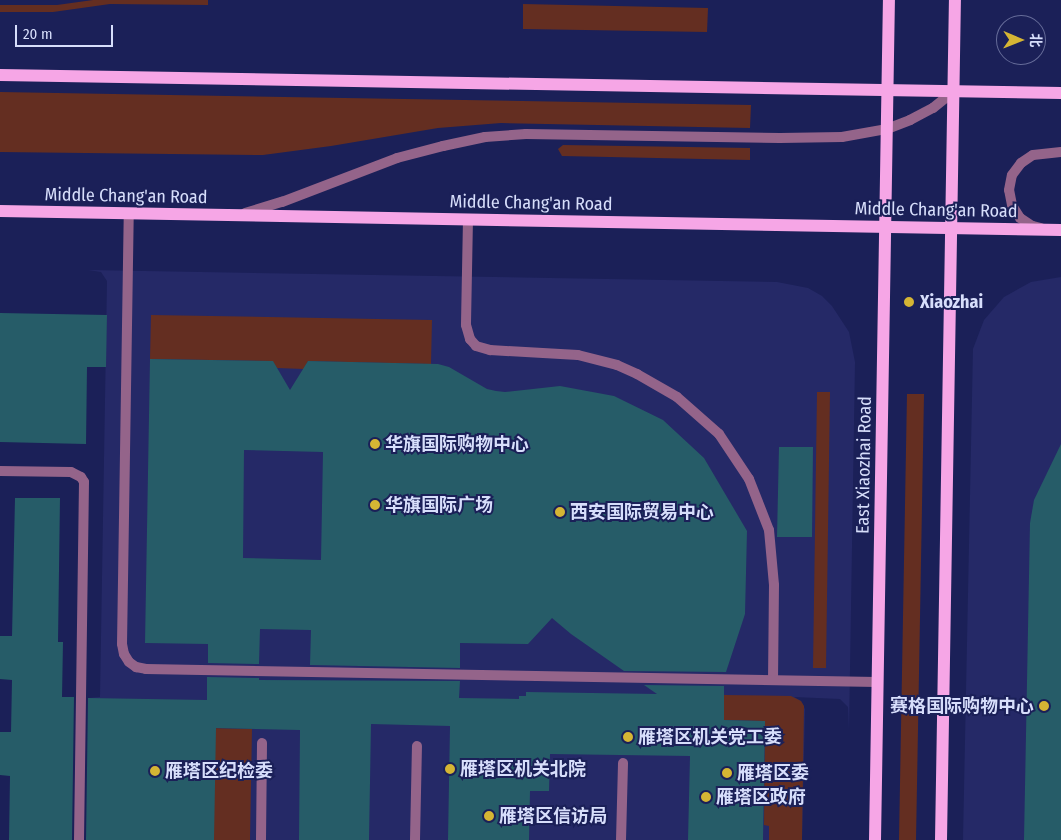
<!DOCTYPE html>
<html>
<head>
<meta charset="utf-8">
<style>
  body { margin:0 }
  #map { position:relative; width:1061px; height:840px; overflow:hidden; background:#1b2058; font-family:"Fira Sans Condensed","Noto Sans SC",sans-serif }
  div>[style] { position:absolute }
  .built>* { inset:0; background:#252967 }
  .green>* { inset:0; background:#642e21 }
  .building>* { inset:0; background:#265c68 }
  .service>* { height:10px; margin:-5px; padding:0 5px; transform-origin:5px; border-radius:5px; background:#94648a }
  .minor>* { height:10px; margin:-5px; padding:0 5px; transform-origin:5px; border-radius:5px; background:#94648a }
  .primary>* { height:12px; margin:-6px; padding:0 6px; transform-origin:6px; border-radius:6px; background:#f6a6e6 }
  .dots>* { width:14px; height:14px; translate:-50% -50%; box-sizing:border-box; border:2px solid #1b2058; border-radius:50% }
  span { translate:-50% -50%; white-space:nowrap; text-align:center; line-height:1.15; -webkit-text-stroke:4px #1b2058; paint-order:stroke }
  .street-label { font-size:18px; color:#d7defb }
  .poi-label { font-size:18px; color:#d7defb; font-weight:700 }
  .left { translate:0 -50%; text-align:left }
  .right { translate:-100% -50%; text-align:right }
  .north { position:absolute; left:996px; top:15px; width:50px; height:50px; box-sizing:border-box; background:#1b2058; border:1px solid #666c99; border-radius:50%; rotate:91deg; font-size:14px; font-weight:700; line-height:20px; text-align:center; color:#d7defb }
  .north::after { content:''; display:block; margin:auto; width:18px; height:22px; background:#d5b534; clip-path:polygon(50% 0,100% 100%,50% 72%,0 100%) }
  .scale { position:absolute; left:15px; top:25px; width:98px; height:22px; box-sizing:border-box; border:2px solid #d7defb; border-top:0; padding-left:6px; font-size:15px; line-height:18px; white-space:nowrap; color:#d7defb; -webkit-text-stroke:4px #1b2058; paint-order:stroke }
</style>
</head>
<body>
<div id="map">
  <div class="built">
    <i style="clip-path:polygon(88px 270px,777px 282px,808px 288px,822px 296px,832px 306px,849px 332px,855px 362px,849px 731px,848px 707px,840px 699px,794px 697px,801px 701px,805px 709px,802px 840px,94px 840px,88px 740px,89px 698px,100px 697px,107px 281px,101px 272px)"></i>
    <i style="clip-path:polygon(1061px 277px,1061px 840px,963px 840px,973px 349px,984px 320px,1004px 297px,1031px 282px)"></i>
  </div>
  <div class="green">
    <i style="clip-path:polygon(93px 0,208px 0,208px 5px,110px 4px,53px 12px,0 12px,0 5px,57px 5px)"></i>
    <i style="clip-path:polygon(523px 4px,708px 8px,707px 32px,523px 29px)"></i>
    <i style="clip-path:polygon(0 92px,751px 105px,750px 128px,501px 123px,438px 128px,331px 146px,263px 155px,0 152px)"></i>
    <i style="clip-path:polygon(563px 145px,750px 148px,750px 160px,562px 156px,558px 149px)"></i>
    <i style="clip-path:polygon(151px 315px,432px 320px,431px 364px,308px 361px,304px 369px,277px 368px,272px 361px,150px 359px)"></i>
    <i style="clip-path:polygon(817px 392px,830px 392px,826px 668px,813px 668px)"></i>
    <i style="clip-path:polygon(907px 394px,924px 394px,916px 840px,899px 840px)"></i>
    <i style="clip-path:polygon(724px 695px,791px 696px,801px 701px,804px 706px,802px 840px,769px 840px,769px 826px,764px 825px,765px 721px,724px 720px)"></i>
    <i style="clip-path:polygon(206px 728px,252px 729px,250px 840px,214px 840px)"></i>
  </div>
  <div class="building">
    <i style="clip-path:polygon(0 313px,107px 315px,106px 367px,87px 367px,86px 444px,0 442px)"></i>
    <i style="clip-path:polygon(evenodd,150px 359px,273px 361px,290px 390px,308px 361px,438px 364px,449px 367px,487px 389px,496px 391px,505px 392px,560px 386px,614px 396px,663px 420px,704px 458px,747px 531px,745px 614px,726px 672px,624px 671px,571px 634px,552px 618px,528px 644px,460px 643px,460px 668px,310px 665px,311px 630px,260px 629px,259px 664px,208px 663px,208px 644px,145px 643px,150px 359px,244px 450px,323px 452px,321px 560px,243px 558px,244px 450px)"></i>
    <i style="clip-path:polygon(1061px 444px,1061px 840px,1024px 840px,1030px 523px,1034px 500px)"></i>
    <i style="clip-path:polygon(779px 447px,813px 447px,812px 537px,777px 537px)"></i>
    <i style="clip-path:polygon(15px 498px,60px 498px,58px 642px,63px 642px,62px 697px,74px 697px,72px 840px,9px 840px,10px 776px,0 775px,0 732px,11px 732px,12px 680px,0 679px,0 636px,12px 636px)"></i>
    <i style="clip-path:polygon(207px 677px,259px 678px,259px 680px,460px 681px,459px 698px,519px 699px,519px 696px,526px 696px,526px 692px,657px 694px,644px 685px,724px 686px,724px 720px,765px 721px,763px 840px,688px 840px,690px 756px,550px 754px,549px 791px,530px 791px,529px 840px,448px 840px,450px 726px,371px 724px,369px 840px,299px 840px,300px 730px,216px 728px,214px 840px,86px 840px,88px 698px,207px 700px)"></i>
  </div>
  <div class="service">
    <i style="left:468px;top:219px;width:106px;rotate:91.1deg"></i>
    <i style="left:466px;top:325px;width:15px;rotate:74deg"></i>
    <i style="left:470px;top:339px;width:9px;rotate:49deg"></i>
    <i style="left:476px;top:346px;width:15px;rotate:16deg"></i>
    <i style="left:490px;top:350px;width:88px;rotate:3.3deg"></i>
    <i style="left:578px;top:355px;width:40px;rotate:14.4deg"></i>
    <i style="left:617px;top:365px;width:22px;rotate:24deg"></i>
    <i style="left:637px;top:374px;width:46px;rotate:29.9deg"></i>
    <i style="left:677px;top:397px;width:56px;rotate:41.4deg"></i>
    <i style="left:719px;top:434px;width:54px;rotate:56.3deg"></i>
    <i style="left:749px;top:479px;width:55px;rotate:68.6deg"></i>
    <i style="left:769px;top:530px;width:55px;rotate:84.8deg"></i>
    <i style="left:774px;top:585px;width:95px;rotate:90.6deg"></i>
    <i style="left:0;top:471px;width:71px;rotate:0.8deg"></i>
    <i style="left:71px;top:472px;width:11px;rotate:27deg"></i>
    <i style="left:81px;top:477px;width:6px;rotate:59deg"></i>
    <i style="left:84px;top:482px;width:358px;rotate:90.8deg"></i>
    <i style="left:122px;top:644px;width:10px;rotate:79deg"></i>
    <i style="left:124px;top:654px;width:9px;rotate:58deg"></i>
    <i style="left:129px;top:662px;width:9px;rotate:36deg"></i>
    <i style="left:136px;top:667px;width:10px;rotate:11deg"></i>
    <i style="left:146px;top:669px;width:731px;rotate:1.02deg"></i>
    <i style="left:261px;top:840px;width:97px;rotate:-89.4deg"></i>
    <i style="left:415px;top:840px;width:94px;rotate:-88.8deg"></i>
    <i style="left:621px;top:840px;width:77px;rotate:-88.5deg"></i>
  </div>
  <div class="minor">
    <i style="left:245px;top:213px;width:39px;rotate:-17deg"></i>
    <i style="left:282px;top:202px;width:123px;rotate:-20.9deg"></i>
    <i style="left:397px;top:158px;width:48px;rotate:-14.6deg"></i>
    <i style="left:443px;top:146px;width:43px;rotate:-12.1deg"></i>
    <i style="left:485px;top:137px;width:41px;rotate:-4.2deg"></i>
    <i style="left:526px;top:134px;width:254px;rotate:0.9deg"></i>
    <i style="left:780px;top:138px;width:62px;rotate:-0.9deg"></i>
    <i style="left:842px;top:137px;width:46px;rotate:-10.1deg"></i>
    <i style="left:887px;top:129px;width:25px;rotate:-21deg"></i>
    <i style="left:910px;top:120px;width:26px;rotate:-28deg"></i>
    <i style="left:933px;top:108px;width:27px;rotate:-39deg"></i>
    <i style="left:1041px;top:228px;width:9px;rotate:-167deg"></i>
    <i style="left:1032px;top:226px;width:14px;rotate:-146deg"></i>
    <i style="left:1020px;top:218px;width:15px;rotate:-122deg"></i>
    <i style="left:1012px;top:205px;width:15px;rotate:-101deg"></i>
    <i style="left:1009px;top:190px;width:15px;rotate:-79deg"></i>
    <i style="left:1012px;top:175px;width:15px;rotate:-53deg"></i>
    <i style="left:1021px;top:163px;width:14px;rotate:-34deg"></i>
    <i style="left:1033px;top:155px;width:28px;rotate:-6deg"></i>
    <i style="left:122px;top:644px;width:431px;rotate:-89.1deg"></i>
  </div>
  <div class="primary">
    <i style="left:0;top:75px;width:1061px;rotate:0.97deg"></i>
    <i style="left:0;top:211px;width:1061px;rotate:1.03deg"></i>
    <i style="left:875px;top:840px;width:840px;rotate:-89.05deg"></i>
    <i style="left:941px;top:840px;width:840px;rotate:-89.05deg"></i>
  </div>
  <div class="dots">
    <i style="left:909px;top:302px;background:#d5b534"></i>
    <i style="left:375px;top:444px;background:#d5b534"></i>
    <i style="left:375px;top:505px;background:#d5b534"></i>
    <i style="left:560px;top:512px;background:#d5b534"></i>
    <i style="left:1044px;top:706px;background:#d5b534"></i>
    <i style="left:628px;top:737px;background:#d5b534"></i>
    <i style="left:450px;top:769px;background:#d5b534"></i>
    <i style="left:155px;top:771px;background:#d5b534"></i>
    <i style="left:727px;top:773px;background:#d5b534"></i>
    <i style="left:706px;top:797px;background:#d5b534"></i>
    <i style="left:489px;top:816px;background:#d5b534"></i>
  </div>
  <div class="street-label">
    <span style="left:126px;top:196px;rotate:1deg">Middle Chang'an Road</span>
    <span style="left:531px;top:203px;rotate:1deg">Middle Chang'an Road</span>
    <span style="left:936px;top:210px;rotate:1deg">Middle Chang'an Road</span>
    <span style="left:864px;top:465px;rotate:-89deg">East Xiaozhai Road</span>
  </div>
  <div class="poi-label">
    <span class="left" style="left:920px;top:302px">Xiaozhai</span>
    <span class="left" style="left:385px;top:444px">华旗国际购物中心</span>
    <span class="left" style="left:385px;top:505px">华旗国际广场</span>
    <span class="left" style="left:570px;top:512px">西安国际贸易中心</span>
    <span class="right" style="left:1034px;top:706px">赛格国际购物中心</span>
    <span class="left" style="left:638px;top:737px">雁塔区机关党工委</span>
    <span class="left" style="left:460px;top:769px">雁塔区机关北院</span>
    <span class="left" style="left:165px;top:771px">雁塔区纪检委</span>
    <span class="left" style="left:737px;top:773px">雁塔区委</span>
    <span class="left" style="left:716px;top:797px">雁塔区政府</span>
    <span class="left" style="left:499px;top:816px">雁塔区信访局</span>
  </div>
  <div class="north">北</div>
  <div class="scale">20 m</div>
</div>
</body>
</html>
